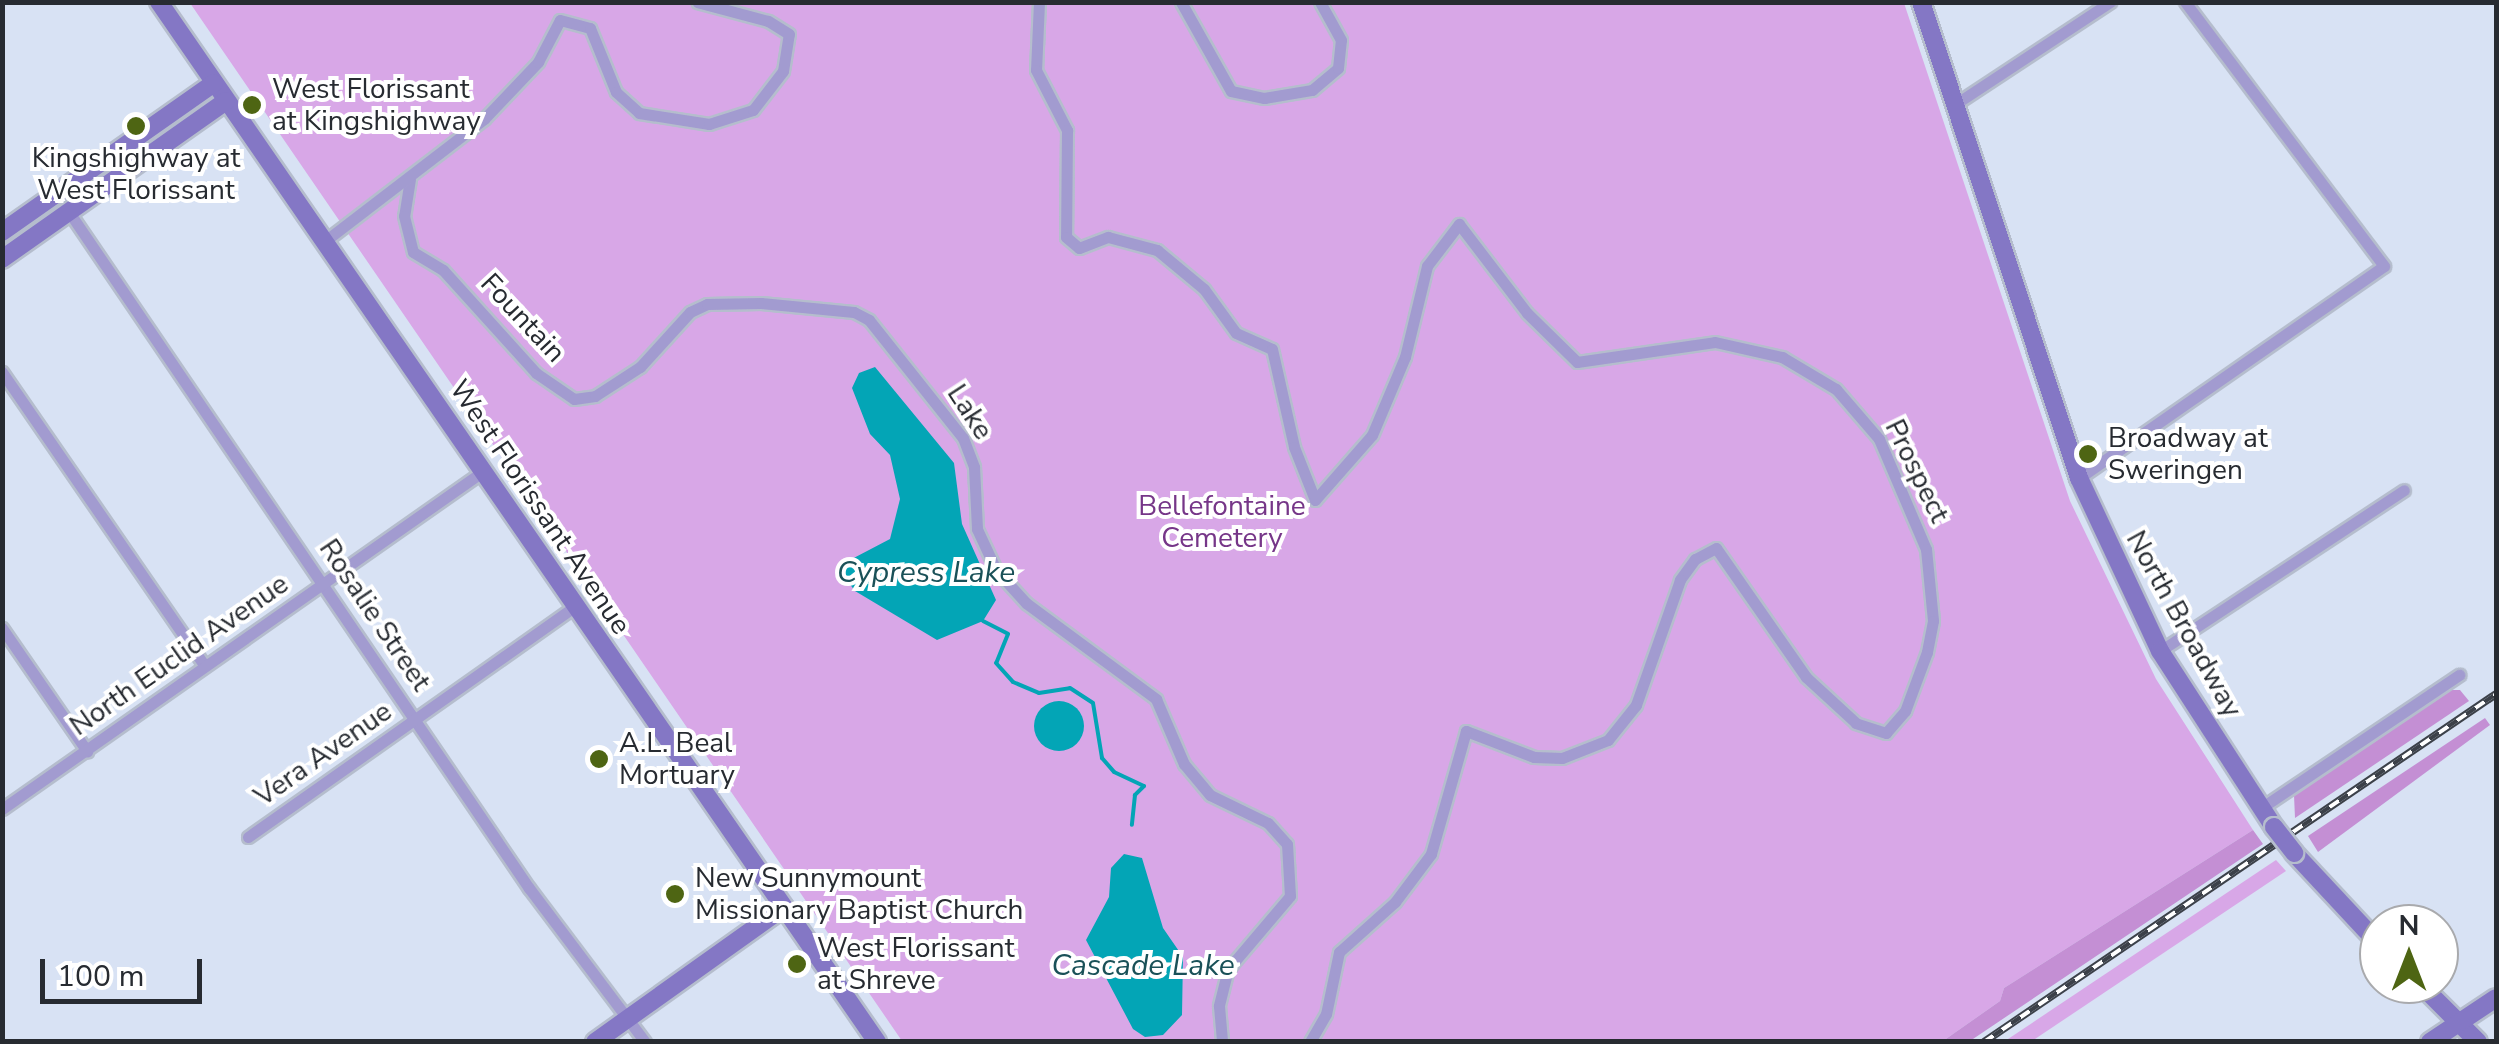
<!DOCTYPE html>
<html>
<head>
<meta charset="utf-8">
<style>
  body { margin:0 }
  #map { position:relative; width:2499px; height:1044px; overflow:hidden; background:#d8e2f4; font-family:"Nunito Sans",sans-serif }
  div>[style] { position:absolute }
  .green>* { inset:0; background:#d8a7e7 }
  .forest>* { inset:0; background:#c48fd4 }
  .water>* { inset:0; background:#03a5b6 }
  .round { border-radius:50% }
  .stream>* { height:4px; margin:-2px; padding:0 2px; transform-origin:2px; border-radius:2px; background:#03a5b6 }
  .roads { filter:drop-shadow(2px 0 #b5bdcd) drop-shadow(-2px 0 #b5bdcd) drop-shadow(0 2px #b5bdcd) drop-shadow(0 -2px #b5bdcd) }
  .street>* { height:11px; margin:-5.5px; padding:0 5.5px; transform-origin:5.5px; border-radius:5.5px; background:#a29bd0 }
  .secondary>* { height:18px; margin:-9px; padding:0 9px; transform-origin:9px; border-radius:9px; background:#8477c5 }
  .rail>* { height:8px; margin-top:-4px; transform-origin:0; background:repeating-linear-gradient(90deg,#fff 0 11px,#3c4149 0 22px); box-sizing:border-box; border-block:2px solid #3c4149 }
  .bridges { filter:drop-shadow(2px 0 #b5bdcd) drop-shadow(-2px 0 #b5bdcd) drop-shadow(0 2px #b5bdcd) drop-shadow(0 -2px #b5bdcd) }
  .secondary-bridge>* { height:18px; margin:-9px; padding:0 9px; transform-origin:9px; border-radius:9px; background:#8477c5 }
  .dots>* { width:28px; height:28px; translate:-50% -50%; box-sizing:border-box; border:5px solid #fff; border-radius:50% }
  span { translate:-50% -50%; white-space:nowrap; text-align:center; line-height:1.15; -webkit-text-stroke:8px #fff; paint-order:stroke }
  .poi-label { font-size:28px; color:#272b31 }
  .left { translate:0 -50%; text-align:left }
  .street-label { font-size:28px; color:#272b31 }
  .park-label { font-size:28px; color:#763688 }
  .water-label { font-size:30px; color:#1a5158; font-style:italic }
  .frame { position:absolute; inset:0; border:5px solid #272b31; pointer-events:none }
  .north { position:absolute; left:2359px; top:904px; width:100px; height:100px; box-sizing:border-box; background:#fff; border:2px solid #a9aaad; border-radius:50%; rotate:0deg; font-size:28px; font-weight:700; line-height:40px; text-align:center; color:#272b31 }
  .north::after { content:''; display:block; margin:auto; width:35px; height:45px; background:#4e6513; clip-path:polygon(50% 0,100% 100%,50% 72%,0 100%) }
  .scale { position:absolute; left:40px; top:959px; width:162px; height:45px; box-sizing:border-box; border:5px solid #272b31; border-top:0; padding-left:12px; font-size:30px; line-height:35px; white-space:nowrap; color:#272b31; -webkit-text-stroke:8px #fff; paint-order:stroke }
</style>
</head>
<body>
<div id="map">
  <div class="green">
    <i style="clip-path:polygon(190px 3px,1904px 3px,2070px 501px,2156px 679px,2253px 830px,2004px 988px,2000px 1001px,1943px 1041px,902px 1041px)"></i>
    <i style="clip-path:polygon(2276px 860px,2286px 871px,2032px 1041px,2005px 1041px)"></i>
  </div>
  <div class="forest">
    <i style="clip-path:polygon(2449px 690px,2460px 690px,2469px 701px,2295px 818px,2294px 795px)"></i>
    <i style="clip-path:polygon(2485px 718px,2490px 725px,2318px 852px,2308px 836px)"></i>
    <i style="clip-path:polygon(2253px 830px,2263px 844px,1970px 1041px,1943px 1041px,2000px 1001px,2004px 988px)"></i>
  </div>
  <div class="water">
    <i style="clip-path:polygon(875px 367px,954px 463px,962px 524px,996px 600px,983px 621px,937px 640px,855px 591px,843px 575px,848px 561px,890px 539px,900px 499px,890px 455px,870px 434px,852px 388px,859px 373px)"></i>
    <i class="round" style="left:1034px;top:701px;width:50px;height:50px"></i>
    <i style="clip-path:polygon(1124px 854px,1142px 858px,1163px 928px,1183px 957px,1182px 1015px,1163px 1035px,1145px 1037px,1133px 1029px,1086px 940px,1109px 897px,1111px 868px)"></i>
  </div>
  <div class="stream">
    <i style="left:983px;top:621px;width:28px;rotate:27deg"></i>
    <i style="left:1008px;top:634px;width:31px;rotate:112deg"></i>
    <i style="left:996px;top:663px;width:25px;rotate:48deg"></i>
    <i style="left:1013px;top:682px;width:28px;rotate:23deg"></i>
    <i style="left:1039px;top:693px;width:31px;rotate:-9deg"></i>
    <i style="left:1070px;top:688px;width:27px;rotate:33deg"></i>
    <i style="left:1093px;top:703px;width:56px;rotate:80.7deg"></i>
    <i style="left:1102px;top:758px;width:18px;rotate:49deg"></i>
    <i style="left:1114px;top:772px;width:33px;rotate:25deg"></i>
    <i style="left:1144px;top:786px;width:13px;rotate:135deg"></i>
    <i style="left:1135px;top:795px;width:30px;rotate:96deg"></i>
  </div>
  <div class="roads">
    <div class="street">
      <i style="left:1039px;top:2px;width:68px;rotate:92.5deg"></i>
      <i style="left:1036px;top:70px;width:68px;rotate:62.7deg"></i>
      <i style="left:1067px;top:130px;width:107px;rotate:90.5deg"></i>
      <i style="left:1066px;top:237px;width:17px;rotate:40deg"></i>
      <i style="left:1079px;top:248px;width:31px;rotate:-21deg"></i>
      <i style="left:1108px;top:237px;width:51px;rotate:14.9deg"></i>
      <i style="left:1157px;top:250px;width:61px;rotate:39.7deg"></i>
      <i style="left:1204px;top:289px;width:54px;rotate:54deg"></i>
      <i style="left:1236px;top:333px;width:39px;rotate:24deg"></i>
      <i style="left:1272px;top:349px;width:100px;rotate:77.3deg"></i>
      <i style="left:1294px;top:447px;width:57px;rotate:68.4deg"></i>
      <i style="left:1315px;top:500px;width:86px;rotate:-48.8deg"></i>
      <i style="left:1372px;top:435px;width:85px;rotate:-67.1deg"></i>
      <i style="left:1405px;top:357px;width:94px;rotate:-76.4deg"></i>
      <i style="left:1427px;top:266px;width:53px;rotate:-52.7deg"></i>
      <i style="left:1459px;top:224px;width:112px;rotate:52.6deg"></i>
      <i style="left:1527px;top:313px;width:70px;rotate:44.4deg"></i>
      <i style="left:1577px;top:362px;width:139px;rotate:-8.2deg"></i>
      <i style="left:1715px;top:342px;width:69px;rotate:12.6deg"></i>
      <i style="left:1782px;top:357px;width:63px;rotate:30.7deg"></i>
      <i style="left:1836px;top:389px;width:66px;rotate:49.3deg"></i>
      <i style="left:1879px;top:439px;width:120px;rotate:66.9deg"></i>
      <i style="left:1926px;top:549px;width:72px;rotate:84.4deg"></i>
      <i style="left:1933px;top:621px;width:32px;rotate:101deg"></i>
      <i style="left:1927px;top:652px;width:63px;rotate:110.4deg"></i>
      <i style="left:1905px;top:711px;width:29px;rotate:131deg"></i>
      <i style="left:1886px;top:733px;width:32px;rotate:-162deg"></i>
      <i style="left:1856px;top:723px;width:68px;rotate:-137.4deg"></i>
      <i style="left:1806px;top:677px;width:157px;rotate:-124.9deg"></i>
      <i style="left:1716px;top:548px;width:24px;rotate:152deg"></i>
      <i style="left:1695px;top:559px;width:26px;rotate:126deg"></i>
      <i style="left:1680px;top:580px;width:133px;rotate:109.4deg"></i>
      <i style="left:1636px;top:705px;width:45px;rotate:128.7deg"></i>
      <i style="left:1608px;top:740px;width:49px;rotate:158.6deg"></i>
      <i style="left:1562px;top:758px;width:28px;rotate:-178deg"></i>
      <i style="left:1534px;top:757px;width:73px;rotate:-159.1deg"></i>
      <i style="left:1466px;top:731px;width:128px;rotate:105.9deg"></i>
      <i style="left:1431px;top:854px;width:60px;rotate:126.9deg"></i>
      <i style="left:1395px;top:902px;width:75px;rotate:138.2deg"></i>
      <i style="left:1339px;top:952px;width:63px;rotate:101.8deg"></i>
      <i style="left:1326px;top:1014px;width:32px;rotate:120deg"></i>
      <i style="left:1181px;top:2px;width:102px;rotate:60.7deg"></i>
      <i style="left:1231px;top:91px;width:34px;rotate:12deg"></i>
      <i style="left:1264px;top:98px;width:49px;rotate:-9.5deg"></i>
      <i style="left:1312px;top:90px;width:34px;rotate:-40deg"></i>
      <i style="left:1338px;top:68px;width:28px;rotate:-84deg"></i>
      <i style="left:1341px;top:40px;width:43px;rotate:-118.9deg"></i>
      <i style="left:1954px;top:105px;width:187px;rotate:-33.4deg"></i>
      <i style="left:410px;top:179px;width:37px;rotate:99deg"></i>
      <i style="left:404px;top:216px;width:37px;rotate:76deg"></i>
      <i style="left:413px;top:252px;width:35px;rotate:31deg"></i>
      <i style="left:443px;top:270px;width:139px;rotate:47.9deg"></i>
      <i style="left:536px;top:373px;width:46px;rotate:34.4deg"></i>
      <i style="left:574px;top:399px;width:21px;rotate:-8deg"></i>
      <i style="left:595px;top:396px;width:54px;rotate:-32.8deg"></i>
      <i style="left:640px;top:367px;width:74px;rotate:-47.7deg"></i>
      <i style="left:690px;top:312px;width:19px;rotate:-25deg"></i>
      <i style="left:707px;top:304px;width:54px;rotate:-1.1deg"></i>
      <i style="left:761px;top:303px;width:93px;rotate:5.5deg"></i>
      <i style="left:854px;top:312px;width:17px;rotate:28deg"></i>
      <i style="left:869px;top:320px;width:151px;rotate:51.5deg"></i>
      <i style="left:963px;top:438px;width:31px;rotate:69deg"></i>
      <i style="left:974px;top:467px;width:62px;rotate:87.2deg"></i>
      <i style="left:977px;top:529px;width:45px;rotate:65.1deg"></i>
      <i style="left:996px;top:570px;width:45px;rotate:47.7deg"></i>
      <i style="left:1026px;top:603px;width:162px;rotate:36.4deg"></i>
      <i style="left:1156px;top:699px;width:71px;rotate:66.7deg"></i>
      <i style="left:1184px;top:764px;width:40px;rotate:50deg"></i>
      <i style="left:1210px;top:795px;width:64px;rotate:25.8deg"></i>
      <i style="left:1268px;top:823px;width:28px;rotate:48deg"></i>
      <i style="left:1287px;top:844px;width:52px;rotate:86.7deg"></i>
      <i style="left:1290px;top:896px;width:96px;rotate:130.3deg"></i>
      <i style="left:1228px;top:969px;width:38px;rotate:104deg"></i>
      <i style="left:1219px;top:1006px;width:36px;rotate:85deg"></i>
      <i style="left:69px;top:212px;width:818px;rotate:55.77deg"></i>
      <i style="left:529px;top:888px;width:193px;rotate:53deg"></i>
      <i style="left:325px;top:241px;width:200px;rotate:-37.5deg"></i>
      <i style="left:484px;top:119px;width:79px;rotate:-46.5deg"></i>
      <i style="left:538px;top:62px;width:47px;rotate:-62.4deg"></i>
      <i style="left:560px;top:20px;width:31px;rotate:15deg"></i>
      <i style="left:590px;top:28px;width:69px;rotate:67.9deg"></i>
      <i style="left:616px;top:92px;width:31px;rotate:42deg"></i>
      <i style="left:639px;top:113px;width:71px;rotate:8.9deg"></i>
      <i style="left:709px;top:124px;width:46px;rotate:-17.7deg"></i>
      <i style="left:753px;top:110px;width:49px;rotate:-52.4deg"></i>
      <i style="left:783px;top:71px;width:37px;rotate:-81deg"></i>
      <i style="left:789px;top:34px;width:25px;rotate:-148deg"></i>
      <i style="left:768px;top:21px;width:73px;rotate:-165deg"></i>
      <i style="left:2px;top:372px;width:357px;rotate:55.4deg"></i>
      <i style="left:2079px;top:478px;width:371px;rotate:-34.8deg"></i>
      <i style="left:2384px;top:266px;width:331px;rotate:-127deg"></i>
      <i style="left:2px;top:628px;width:150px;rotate:55.4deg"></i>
      <i style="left:2160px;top:651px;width:292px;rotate:-33.4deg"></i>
      <i style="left:2261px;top:808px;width:239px;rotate:-33.9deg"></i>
      <i style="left:2px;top:809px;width:586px;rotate:-35.07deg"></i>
      <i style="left:248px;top:837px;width:398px;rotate:-35.2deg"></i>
    </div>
    <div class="secondary">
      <i style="left:159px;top:2px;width:1264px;rotate:55.38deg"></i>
      <i style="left:1921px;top:2px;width:502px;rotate:71.64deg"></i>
      <i style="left:2079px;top:478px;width:191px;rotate:64.9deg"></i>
      <i style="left:2160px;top:651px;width:210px;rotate:57.1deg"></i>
      <i style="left:2px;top:232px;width:259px;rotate:-35.1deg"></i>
      <i style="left:2px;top:259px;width:274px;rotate:-35.2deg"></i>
      <i style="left:2294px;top:853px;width:125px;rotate:47deg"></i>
      <i style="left:2420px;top:984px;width:82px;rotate:45deg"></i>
      <i style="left:595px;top:1042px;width:232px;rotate:-35.5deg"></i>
      <i style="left:2430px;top:1042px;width:79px;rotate:-33.7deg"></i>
    </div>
  </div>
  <div class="rail">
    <i style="left:1984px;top:1042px;width:619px;rotate:-34.2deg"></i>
  </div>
  <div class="bridges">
    <div class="secondary-bridge">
      <i style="left:2274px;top:827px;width:33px;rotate:52deg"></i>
    </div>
  </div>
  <div class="dots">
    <i style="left:252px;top:105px;background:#4e6513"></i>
    <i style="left:136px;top:126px;background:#4e6513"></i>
    <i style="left:2088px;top:454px;background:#4e6513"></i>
    <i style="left:599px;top:759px;background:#4e6513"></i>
    <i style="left:675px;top:894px;background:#4e6513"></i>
    <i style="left:797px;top:964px;background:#4e6513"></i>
  </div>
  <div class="poi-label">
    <span class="left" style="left:272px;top:105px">West Florissant<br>at Kingshighway</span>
    <span style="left:136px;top:174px">Kingshighway at<br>West Florissant</span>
    <span class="left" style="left:2108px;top:454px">Broadway at<br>Sweringen</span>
    <span class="left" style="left:619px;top:759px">A.L. Beal<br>Mortuary</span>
    <span class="left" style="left:695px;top:894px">New Sunnymount<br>Missionary Baptist Church</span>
    <span class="left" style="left:817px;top:964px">West Florissant<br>at Shreve</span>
  </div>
  <div class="street-label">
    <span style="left:523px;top:318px;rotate:47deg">Fountain</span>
    <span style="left:970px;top:412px;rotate:57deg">Lake</span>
    <span style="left:1917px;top:471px;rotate:64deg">Prospect</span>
    <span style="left:540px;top:507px;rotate:56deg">West Florissant Avenue</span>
    <span style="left:375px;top:615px;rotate:56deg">Rosalie Street</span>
    <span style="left:2184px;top:624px;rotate:61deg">North Broadway</span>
    <span style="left:179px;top:655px;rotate:-35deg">North Euclid Avenue</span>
    <span style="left:323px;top:754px;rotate:-35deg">Vera Avenue</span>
  </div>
  <div class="park-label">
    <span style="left:1222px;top:522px">Bellefontaine<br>Cemetery</span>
  </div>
  <div class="water-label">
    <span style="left:926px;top:573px">Cypress Lake</span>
    <span style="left:1143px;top:966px">Cascade Lake</span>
  </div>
  <div class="frame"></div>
  <div class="north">N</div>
  <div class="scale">100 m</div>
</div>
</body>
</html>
